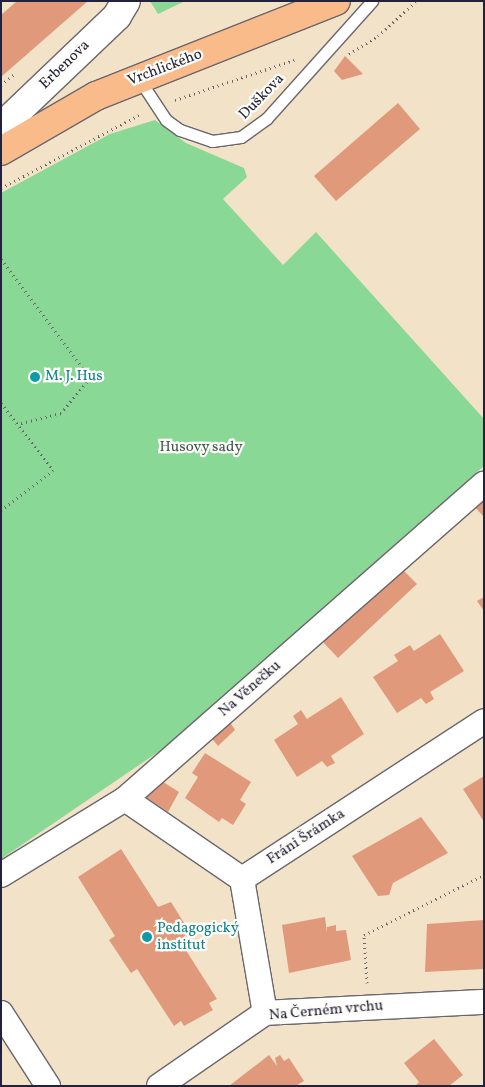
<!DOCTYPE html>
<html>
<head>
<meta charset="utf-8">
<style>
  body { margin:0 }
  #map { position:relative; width:485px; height:1087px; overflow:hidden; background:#f2e3c8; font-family:Vollkorn,serif }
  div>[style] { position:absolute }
  .green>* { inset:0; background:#8ad896 }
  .building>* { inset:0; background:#e1997b }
  .path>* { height:3px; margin-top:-1.5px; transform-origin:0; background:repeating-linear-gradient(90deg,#6b666c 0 1px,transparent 0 5px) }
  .roads { filter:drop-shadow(1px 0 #6b666c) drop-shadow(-1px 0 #6b666c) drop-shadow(0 1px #6b666c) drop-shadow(0 -1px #6b666c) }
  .service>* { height:11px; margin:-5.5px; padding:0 5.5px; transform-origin:5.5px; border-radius:5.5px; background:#fff }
  .minor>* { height:24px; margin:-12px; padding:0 12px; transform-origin:12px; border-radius:12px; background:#fff }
  .tertiary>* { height:28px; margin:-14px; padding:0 14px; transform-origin:14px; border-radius:14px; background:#fff }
  .primary>* { height:28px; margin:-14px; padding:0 14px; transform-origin:14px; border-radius:14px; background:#fabb8b }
  .dots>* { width:14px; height:14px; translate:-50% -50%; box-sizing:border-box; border:2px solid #fdfcf7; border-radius:50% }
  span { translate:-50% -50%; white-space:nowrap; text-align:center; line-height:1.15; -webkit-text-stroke:4.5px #fdfcf7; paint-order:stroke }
  .street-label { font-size:15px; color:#22223b }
  .culture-label { font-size:15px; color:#0d838f }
  .left { translate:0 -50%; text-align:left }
  .park-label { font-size:15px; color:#415956 }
  .frame { position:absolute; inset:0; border:2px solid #22223b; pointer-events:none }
</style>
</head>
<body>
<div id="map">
  <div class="green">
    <i style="clip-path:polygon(150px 1px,185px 1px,158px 14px)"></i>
    <i style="clip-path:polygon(155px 120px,186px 143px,244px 168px,247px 177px,223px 199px,283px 265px,316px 232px,484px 419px,484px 466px,167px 746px,1px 859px,1px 193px,110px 134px)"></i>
  </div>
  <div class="building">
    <i style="clip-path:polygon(17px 1px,88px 1px,1px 77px,1px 15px)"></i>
    <i style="clip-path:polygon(345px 56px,363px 74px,342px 80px,334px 71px)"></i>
    <i style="clip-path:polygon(398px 103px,420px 129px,336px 201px,314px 176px)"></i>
    <i style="clip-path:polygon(484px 491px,484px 517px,471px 503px)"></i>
    <i style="clip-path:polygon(401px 568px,417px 584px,338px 658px,322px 641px)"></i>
    <i style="clip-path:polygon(484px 597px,484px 611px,477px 601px)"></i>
    <i style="clip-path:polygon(440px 634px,464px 671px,430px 692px,434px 699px,426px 704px,421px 698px,397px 713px,373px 677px,398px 661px,394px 655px,410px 645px,414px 651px)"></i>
    <i style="clip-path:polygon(341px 697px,364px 734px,331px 756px,335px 763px,327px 767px,322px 761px,297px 777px,274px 740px,298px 724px,293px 716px,301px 710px,307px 719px)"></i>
    <i style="clip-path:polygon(228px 719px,235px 730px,218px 746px,209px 735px)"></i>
    <i style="clip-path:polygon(205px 753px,251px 782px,240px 800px,246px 804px,233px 825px,222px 818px,219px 822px,185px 798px,198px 777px,192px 773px)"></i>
    <i style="clip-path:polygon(484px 776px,484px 822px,463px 789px)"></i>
    <i style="clip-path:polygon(160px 780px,179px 792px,168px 812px,143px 795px)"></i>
    <i style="clip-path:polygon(421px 817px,448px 853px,393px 883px,389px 895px,378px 896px,352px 856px)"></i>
    <i style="clip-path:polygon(121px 849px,158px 907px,171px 902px,189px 931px,180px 941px,217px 999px,209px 1003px,213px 1010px,184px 1026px,181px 1021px,174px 1026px,137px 969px,131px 973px,109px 940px,115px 936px,78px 877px)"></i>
    <i style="clip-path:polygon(325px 917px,327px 933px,327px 927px,336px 925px,336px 931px,346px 930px,351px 960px,289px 973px,282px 925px)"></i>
    <i style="clip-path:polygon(484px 920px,484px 969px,425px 972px,427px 924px)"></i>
    <i style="clip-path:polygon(434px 1039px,463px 1075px,449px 1086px,415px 1086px,419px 1082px,404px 1063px)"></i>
    <i style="clip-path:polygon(269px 1055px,277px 1066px,275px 1058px,280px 1055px,284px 1061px,289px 1058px,304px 1081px,296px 1086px,229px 1086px)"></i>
  </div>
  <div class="path">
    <i style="left:349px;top:54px;width:34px;rotate:-32deg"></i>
    <i style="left:378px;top:36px;width:52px;rotate:-42.6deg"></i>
    <i style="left:1px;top:85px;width:19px;rotate:-39deg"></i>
    <i style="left:175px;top:100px;width:126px;rotate:-18.6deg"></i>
    <i style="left:1px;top:188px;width:158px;rotate:-27.9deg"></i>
    <i style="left:1px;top:259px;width:149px;rotate:53.2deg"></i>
    <i style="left:90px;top:378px;width:45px;rotate:129.6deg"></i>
    <i style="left:61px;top:413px;width:44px;rotate:165.7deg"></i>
    <i style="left:1px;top:403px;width:85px;rotate:52.2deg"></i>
    <i style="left:53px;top:470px;width:66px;rotate:142.4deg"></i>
    <i style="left:367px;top:983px;width:48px;rotate:-93.6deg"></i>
    <i style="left:364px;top:935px;width:134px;rotate:-26.6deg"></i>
  </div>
  <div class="roads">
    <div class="service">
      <i style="left:139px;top:79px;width:49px;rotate:56.6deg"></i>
      <i style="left:166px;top:120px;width:17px;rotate:36deg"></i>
      <i style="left:180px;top:130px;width:34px;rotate:19deg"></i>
      <i style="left:212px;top:141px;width:29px;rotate:-8deg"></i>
      <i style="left:241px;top:137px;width:32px;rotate:-36deg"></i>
      <i style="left:267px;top:118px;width:157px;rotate:-48.1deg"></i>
    </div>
    <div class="minor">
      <i style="left:125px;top:799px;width:142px;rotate:34.4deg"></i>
      <i style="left:1px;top:875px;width:145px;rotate:-31.5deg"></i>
      <i style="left:125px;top:799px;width:478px;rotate:-41.3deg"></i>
      <i style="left:242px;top:879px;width:289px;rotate:-33.1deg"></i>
      <i style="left:242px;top:879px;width:136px;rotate:80.3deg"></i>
      <i style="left:1px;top:1013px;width:87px;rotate:57.2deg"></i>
      <i style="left:159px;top:1086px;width:129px;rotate:-34.6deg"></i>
      <i style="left:265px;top:1013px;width:219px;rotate:-2.9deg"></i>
    </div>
    <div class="tertiary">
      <i style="left:1px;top:127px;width:161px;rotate:-43.7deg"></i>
      <i style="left:117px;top:16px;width:17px;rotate:-59deg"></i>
    </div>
    <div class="primary">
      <i style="left:1px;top:151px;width:110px;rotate:-30.1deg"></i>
      <i style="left:96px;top:96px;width:258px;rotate:-21.6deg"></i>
    </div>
  </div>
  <div class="dots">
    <i style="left:35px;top:377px;background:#0f9aa8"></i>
    <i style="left:147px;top:937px;background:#0f9aa8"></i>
  </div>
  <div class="street-label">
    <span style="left:65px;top:65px;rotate:-44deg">Erbenova</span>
    <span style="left:165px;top:68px;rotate:-21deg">Vrchlického</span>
    <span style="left:262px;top:97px;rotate:-46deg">Duškova</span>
    <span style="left:250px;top:689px;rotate:-41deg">Na Věnečku</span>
    <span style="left:306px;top:837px;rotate:-33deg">Fráni Šrámka</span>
    <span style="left:326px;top:1011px;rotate:-5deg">Na Černém vrchu</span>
  </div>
  <div class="culture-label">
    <span class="left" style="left:45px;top:377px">M. J. Hus</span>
    <span class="left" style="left:157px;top:937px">Pedagogický<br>institut</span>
  </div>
  <div class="park-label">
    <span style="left:201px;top:448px">Husovy sady</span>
  </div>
  <div class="frame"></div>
</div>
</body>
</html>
